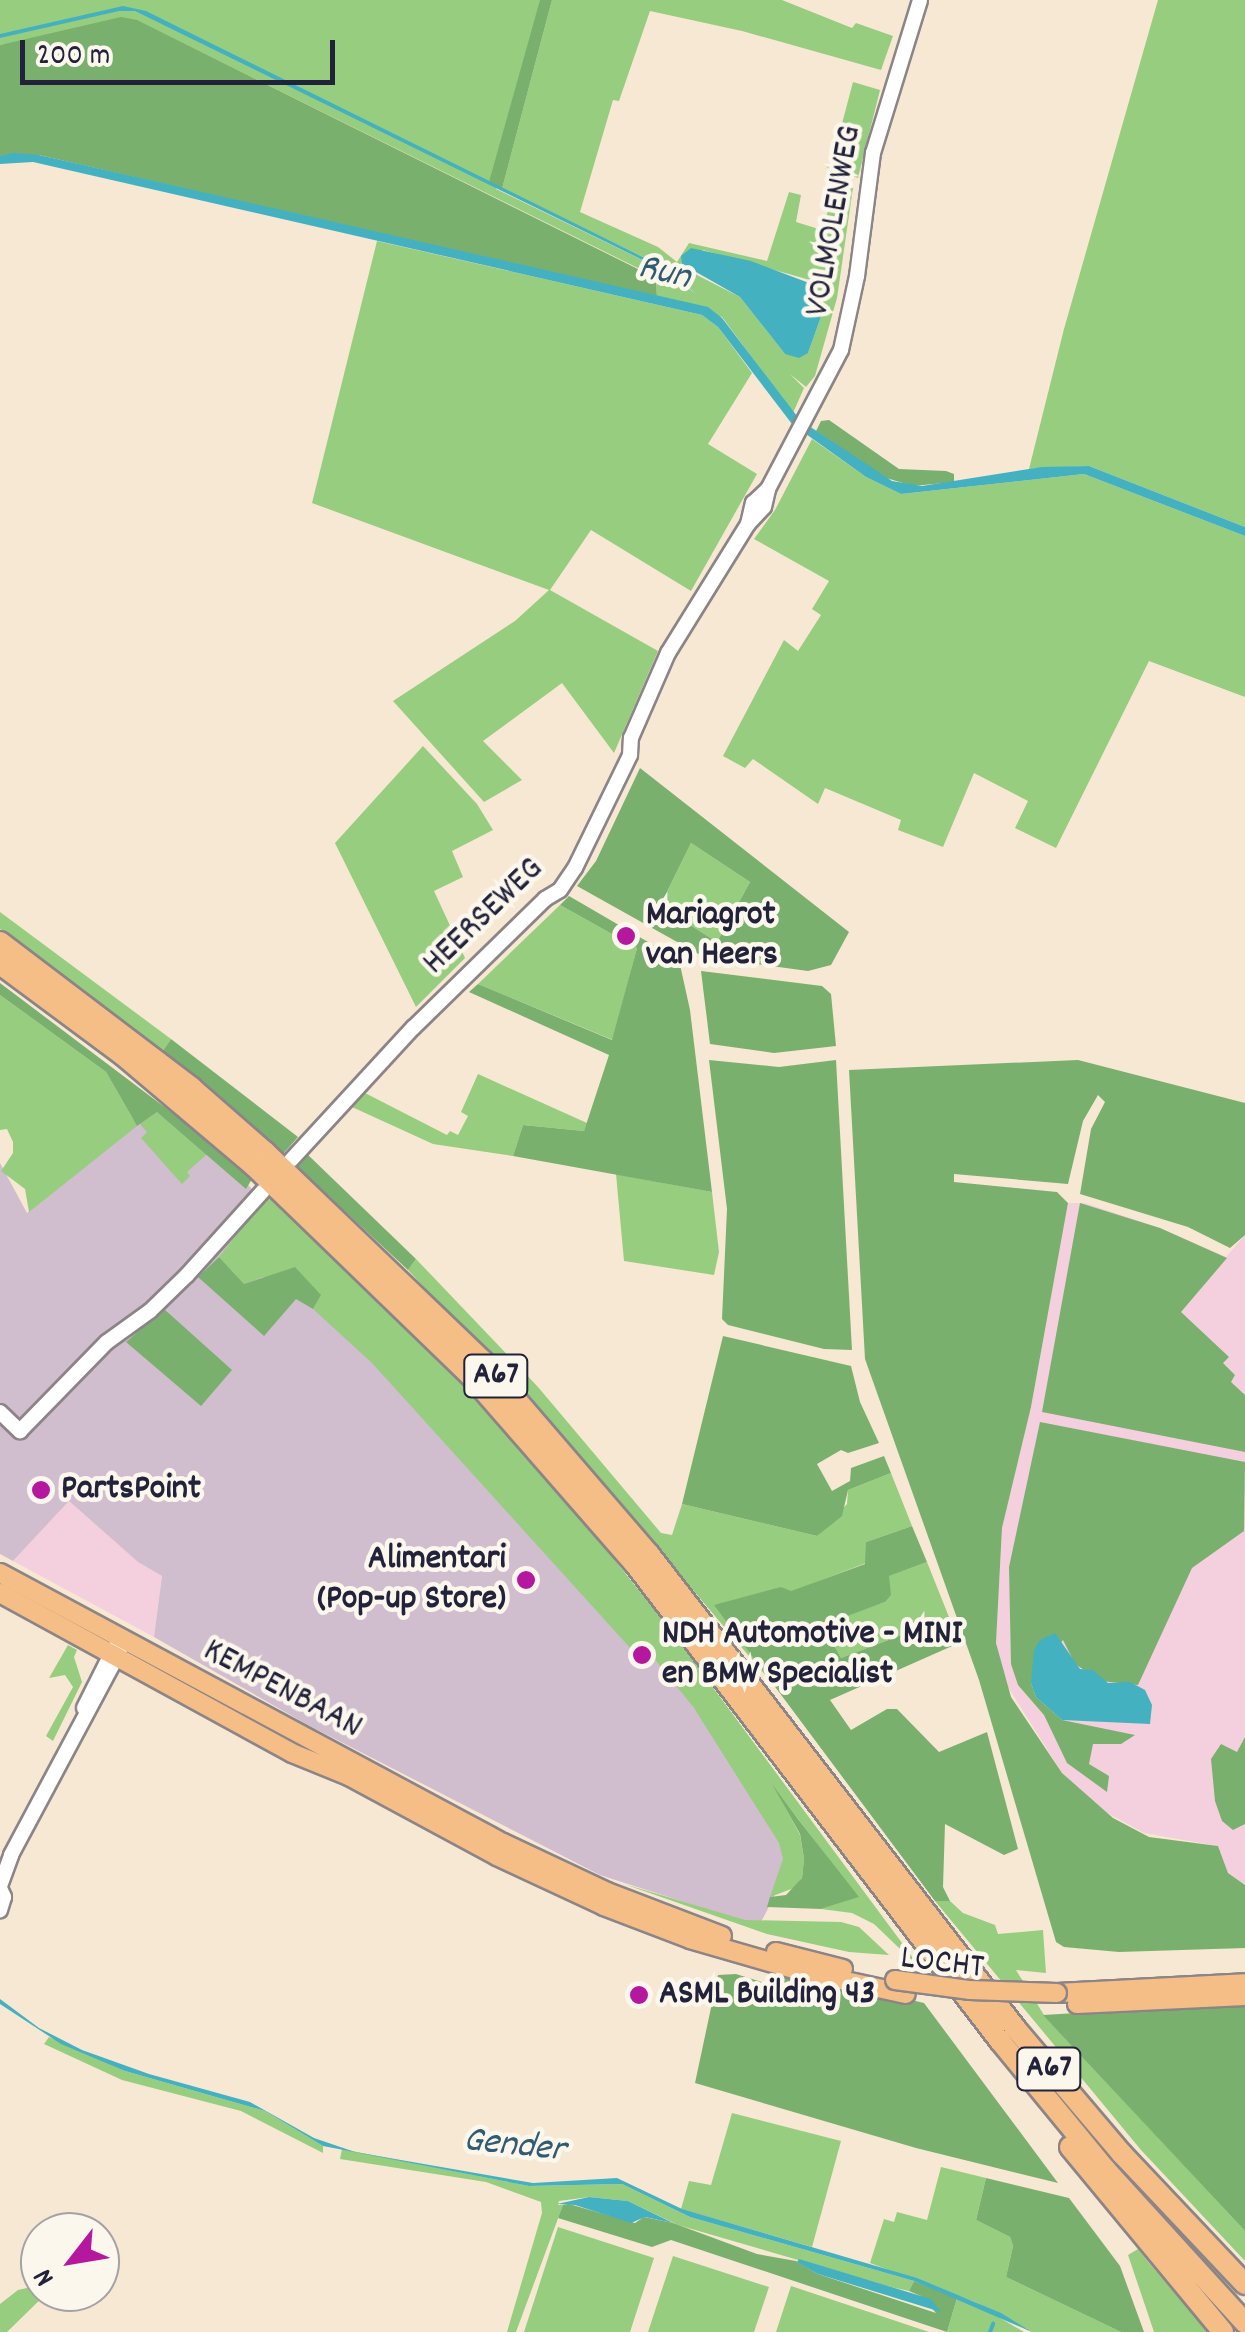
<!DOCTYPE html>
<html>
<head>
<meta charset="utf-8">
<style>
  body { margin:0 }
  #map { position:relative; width:1245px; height:2332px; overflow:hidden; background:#f7e8d3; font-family:Dekko,sans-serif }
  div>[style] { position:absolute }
  .built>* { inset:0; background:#f4cfdd }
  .industrial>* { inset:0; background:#d0bdcd }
  .green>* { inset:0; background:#97cd7f }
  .forest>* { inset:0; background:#79b06e }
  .water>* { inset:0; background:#44b1c1 }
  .stream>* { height:4px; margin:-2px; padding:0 2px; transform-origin:2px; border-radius:2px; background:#44b1c1 }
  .roads { filter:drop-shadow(2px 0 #8c8587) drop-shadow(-2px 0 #8c8587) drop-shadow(0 2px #8c8587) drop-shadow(0 -2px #8c8587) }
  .minor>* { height:14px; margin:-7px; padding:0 7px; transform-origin:7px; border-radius:7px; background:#fff }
  .major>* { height:18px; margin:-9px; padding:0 9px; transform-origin:9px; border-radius:9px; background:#f6be87 }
  .highway>* { height:20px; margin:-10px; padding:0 10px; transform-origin:10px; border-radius:10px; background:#f6be87 }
  .bridges { filter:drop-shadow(2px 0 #8c8587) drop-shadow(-2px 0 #8c8587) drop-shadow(0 2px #8c8587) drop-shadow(0 -2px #8c8587) }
  .major-bridge>* { height:18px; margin:-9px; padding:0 9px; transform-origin:9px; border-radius:9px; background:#f6be87 }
  .dots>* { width:28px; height:28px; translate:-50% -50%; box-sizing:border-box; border:5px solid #fbf7ec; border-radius:50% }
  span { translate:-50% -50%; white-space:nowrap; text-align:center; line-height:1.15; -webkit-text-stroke:9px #fbf7ec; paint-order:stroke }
  .shield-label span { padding:2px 8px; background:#fbf7ec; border:2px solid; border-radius:8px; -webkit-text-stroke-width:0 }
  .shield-label { font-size:32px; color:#22223b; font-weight:700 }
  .street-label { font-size:35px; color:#22223b }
  .poi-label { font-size:35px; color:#22223b; font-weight:700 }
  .left { translate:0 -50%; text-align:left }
  .right { translate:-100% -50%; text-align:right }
  .water-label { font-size:38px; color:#305b71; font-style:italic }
  .north { position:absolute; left:20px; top:2212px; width:100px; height:100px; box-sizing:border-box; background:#fbf7ec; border:2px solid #a4a2a5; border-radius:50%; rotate:239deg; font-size:28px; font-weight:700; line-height:40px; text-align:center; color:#22223b }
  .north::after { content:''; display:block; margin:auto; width:35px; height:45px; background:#b5179e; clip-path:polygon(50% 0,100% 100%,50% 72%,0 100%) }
  .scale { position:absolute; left:20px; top:40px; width:315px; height:45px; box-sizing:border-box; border:5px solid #22223b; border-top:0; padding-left:12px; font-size:30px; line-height:35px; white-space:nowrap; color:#22223b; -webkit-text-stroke:8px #fbf7ec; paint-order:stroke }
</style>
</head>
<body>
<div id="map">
  <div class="built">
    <i style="clip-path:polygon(1068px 1203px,1085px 1203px,1160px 1228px,1226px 1257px,1245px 1235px,1245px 1885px,1228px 1873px,1218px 1846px,1144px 1833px,1100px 1809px,1062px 1773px,1003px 1679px,996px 1643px,1002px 1528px,1031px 1407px)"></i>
    <i style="clip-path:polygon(69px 1501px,138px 1562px,162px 1576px,154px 1637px,13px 1561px)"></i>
  </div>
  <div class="industrial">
    <i style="clip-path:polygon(154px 1103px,244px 1180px,649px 1648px,799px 1848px,759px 1926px,600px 1875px,308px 1725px,154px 1637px,162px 1576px,138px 1562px,69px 1501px,13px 1561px,0 1554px,0 1163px,27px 1213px)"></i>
  </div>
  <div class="green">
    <i style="clip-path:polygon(evenodd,0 0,547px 0,496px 189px,659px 268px,697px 295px,666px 268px,502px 189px,552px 0,782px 0,852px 28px,856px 23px,893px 36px,881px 70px,742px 31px,650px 11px,619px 101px,613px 100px,580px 212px,658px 247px,677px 262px,689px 243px,767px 261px,789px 192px,801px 195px,796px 222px,822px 230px,834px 191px,842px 194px,845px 186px,853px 188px,837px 298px,815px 376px,806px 387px,790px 374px,804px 388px,793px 413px,722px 317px,657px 298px,656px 277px,140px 22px,0 45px,0 0,703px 250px,810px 280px,822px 314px,808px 353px,785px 354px,740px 297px,691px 272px,703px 250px)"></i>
    <i style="clip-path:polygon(1158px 0,1245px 0,1245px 527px,1089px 466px,1029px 469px,1064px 329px)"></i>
    <i style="clip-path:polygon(853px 82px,880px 90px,858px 178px,826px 167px,831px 165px)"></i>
    <i style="clip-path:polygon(377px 241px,702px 315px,718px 327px,752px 373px,708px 444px,757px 474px,691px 591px,591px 530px,550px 590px,658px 651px,614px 753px,562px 683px,483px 741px,522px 780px,484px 802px,393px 701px,515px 621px,549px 590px,312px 503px)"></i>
    <i style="clip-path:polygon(812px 439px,866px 477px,901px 494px,1084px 474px,1245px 536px,1245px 697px,1149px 661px,1056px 848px,1015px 828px,1028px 801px,974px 773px,943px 847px,898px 830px,901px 820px,825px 788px,818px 804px,753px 759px,745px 768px,723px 756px,784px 640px,798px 651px,821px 615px,812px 609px,829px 581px,754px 539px,775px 510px)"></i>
    <i style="clip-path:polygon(423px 746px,477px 804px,493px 830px,452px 851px,463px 877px,434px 891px,465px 958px,416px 1007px,335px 843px)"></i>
    <i style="clip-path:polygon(691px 843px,750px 882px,717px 942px,660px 906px)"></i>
    <i style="clip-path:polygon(560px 905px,637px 948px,613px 1040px,478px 984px)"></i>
    <i style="clip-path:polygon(0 912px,171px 1039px,162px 1052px,0 929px)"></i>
    <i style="clip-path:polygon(0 995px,106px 1072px,137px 1126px,29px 1212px,25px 1189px,1px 1171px,13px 1153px,13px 1142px,7px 1129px,0 1130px)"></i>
    <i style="clip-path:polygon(478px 1074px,587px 1123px,584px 1131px,523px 1125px,513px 1156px,433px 1144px,352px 1107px,365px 1093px,447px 1135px,450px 1131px,458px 1135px,468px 1116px,461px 1112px)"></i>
    <i style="clip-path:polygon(157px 1112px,207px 1154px,187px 1172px,190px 1176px,182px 1184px,141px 1138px,147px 1132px,140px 1124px)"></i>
    <i style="clip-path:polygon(616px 1174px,712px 1192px,719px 1252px,714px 1275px,624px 1261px)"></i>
    <i style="clip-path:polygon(268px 1195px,400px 1318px,547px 1476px,666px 1624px,922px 1970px,874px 1924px,852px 1913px,821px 1909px,858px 1897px,776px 1790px,800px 1835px,804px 1859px,802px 1878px,794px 1888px,770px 1897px,783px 1859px,779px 1843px,694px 1708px,649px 1652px,632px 1650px,372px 1363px,313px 1309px,321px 1295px,263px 1277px,244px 1284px,219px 1257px)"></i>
    <i style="clip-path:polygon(416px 1259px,538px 1387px,661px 1533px,672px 1535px,682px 1504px,817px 1536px,847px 1504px,848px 1490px,891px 1473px,912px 1526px,866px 1542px,866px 1563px,790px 1592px,715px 1605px,777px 1689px,551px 1423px,408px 1270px)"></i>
    <i style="clip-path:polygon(927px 1562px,949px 1617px,841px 1658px,822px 1624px,885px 1602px,888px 1576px)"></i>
    <i style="clip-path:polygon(68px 1645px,77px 1650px,74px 1657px,82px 1682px,53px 1741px,46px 1736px,73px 1687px,65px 1675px,49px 1678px)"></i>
    <i style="clip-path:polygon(624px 1884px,745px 1920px,841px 1922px,859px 1927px,889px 1955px,849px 1952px,767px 1934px)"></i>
    <i style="clip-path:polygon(935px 1901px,950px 1901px,963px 1913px,995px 1925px,998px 1934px,1043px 1930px,1046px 1973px,1016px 1970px,1044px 2015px,1245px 2231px,1245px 2261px,1141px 2150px)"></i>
    <i style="clip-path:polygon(49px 2037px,125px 2071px,265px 2111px,323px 2146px,323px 2153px,241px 2111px,122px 2080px,44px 2044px)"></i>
    <i style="clip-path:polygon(732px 2113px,841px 2141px,812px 2247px,681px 2209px,689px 2181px,711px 2185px)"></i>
    <i style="clip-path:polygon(342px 2149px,529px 2186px,622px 2184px,690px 2217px,914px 2281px,909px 2291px,891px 2287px,678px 2225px,628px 2201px,589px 2197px,559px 2201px,558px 2205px,563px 2205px,516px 2332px,507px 2332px,542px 2213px,541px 2202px,486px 2182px,340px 2159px)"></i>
    <i style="clip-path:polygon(941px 2167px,986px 2178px,976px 2220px,1010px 2237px,1013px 2246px,1006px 2277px,1121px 2332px,1032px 2332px,975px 2302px,870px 2263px,884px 2219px,894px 2222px,897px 2212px,927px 2220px)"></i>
    <i style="clip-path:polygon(558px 2227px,654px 2258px,630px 2332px,524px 2332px)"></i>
    <i style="clip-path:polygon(1138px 2249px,1150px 2264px,1208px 2332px,1154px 2332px,1128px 2255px)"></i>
    <i style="clip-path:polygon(673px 2256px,769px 2287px,754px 2332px,648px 2332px)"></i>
    <i style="clip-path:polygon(36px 2286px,40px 2292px,48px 2292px,7px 2332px,0 2332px,0 2304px,18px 2290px)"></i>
    <i style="clip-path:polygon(791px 2286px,929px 2332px,776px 2332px)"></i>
    <i style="clip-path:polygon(957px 2298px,988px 2311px,1024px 2332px,947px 2332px)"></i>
  </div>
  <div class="forest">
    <i style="clip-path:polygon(540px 0,552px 0,502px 189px,489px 182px)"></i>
    <i style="clip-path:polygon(121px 17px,137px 20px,656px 278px,657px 298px,39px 155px,0 156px,0 45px)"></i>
    <i style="clip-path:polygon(829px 420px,899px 469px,946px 471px,954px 474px,954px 482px,913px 486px,883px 477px,816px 431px,821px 421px)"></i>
    <i style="clip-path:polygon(evenodd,640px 768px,849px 932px,831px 965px,808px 971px,704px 957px,577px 886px,596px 861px,640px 768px,691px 843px,750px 882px,717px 942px,660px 906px,691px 843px)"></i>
    <i style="clip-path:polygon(569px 896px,679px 960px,690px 1010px,712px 1192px,513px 1156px,523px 1125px,584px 1131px,609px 1055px,469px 992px,478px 984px,612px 1040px,637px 948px,560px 905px)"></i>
    <i style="clip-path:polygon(701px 971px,822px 986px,831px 994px,836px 1046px,774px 1053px,710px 1044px)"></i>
    <i style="clip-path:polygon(0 983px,203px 1136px,252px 1179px,246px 1189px,157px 1112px,137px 1126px,106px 1072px,0 995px)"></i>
    <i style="clip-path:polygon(171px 1039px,298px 1137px,283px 1154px,162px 1052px)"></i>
    <i style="clip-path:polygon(709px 1060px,779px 1067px,836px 1060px,852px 1350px,824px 1349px,728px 1325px,722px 1319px,727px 1209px)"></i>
    <i style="clip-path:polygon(1078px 1060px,1245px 1103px,1245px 1235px,1230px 1248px,1188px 1227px,1080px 1194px,1091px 1129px,1105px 1102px,1098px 1095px,1083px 1121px,1068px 1184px,954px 1174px,954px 1182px,1057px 1192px,1068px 1203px,1031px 1407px,1002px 1528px,996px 1643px,1011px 1697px,1062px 1773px,1113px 1818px,1149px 1837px,1218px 1846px,1228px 1873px,1245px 1885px,1245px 1948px,1119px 1952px,1064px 1947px,1056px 1942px,979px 1680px,865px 1359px,849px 1070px)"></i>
    <i style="clip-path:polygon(306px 1153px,416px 1259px,408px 1270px,295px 1165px)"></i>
    <i style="clip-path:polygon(1080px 1203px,1160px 1228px,1227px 1258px,1181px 1312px,1229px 1357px,1223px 1363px,1235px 1375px,1231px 1382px,1245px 1395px,1245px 1452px,1042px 1412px)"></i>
    <i style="clip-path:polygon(219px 1257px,244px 1284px,295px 1267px,321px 1295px,313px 1309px,296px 1299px,264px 1336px,198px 1277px)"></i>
    <i style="clip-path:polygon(164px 1309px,232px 1370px,201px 1406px,126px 1342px)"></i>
    <i style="clip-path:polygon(723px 1336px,851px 1366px,860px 1402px,879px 1443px,848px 1453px,841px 1450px,817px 1464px,832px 1491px,850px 1481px,851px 1468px,884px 1456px,891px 1473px,848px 1490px,842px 1516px,817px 1536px,682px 1504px)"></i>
    <i style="clip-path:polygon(1040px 1422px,1245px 1462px,1244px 1531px,1192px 1568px,1138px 1685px,1101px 1681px,1075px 1664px,1063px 1640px,1031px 1683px,1036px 1697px,1062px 1720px,1135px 1735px,1121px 1744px,1093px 1744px,1089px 1764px,1109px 1776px,1107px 1792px,1067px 1763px,1044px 1715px,1018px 1685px,1011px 1664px,1009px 1567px)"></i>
    <i style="clip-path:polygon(912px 1526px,927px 1562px,889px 1576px,891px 1595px,885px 1602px,823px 1625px,841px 1658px,949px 1617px,959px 1643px,830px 1700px,851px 1730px,887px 1709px,897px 1709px,939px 1752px,987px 1732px,1018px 1849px,1004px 1855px,945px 1824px,943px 1887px,950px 1901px,935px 1901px,714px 1605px,781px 1587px,791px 1591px,865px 1564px,866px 1542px)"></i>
    <i style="clip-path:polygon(1245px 1737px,1245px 1824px,1233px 1830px,1222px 1821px,1215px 1801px,1211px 1759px,1221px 1744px,1237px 1752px)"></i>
    <i style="clip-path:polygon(772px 1784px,798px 1819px,859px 1897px,821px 1909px,767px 1907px,770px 1897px,786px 1895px,802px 1878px,804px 1859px,800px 1834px)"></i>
    <i style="clip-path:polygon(780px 1969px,924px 2003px,1058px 2183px,916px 2148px,695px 2083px,718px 1975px,736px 1974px,771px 1985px)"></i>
    <i style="clip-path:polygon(1245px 2003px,1245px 2231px,1043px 2015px)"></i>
    <i style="clip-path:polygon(986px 2178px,1069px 2198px,1120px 2266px,1144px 2332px,1121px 2332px,1006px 2277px,1013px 2246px,1010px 2237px,976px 2220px)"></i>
    <i style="clip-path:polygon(569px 2204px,635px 2223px,644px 2217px,673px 2223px,757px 2254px,796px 2261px,818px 2274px,936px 2313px,921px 2296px,909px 2291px,914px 2281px,957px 2298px,947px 2332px,671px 2240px,652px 2247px,558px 2218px,563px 2205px)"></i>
  </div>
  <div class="water">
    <i style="clip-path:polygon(123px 6px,146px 11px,659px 265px,698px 296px,659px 268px,135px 11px,119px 11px,0 38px,0 34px)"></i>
    <i style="clip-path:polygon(13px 153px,39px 155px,708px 307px,722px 318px,800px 420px,892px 481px,922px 486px,1042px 467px,1089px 466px,1245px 527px,1245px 536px,1084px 474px,901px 494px,866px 477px,792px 424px,718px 327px,702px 315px,33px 162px,0 164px,0 156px)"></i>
    <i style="clip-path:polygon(691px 248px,751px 261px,817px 286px,822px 314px,808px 353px,799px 358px,785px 354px,740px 297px,682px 264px,681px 256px)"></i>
    <i style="clip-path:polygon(1055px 1633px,1080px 1669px,1093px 1670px,1108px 1683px,1130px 1682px,1145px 1690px,1152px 1705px,1150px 1724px,1062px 1720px,1036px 1697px,1031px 1683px,1034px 1650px,1040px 1640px)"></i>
    <i style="clip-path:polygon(0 1999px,39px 2028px,82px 2050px,149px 2074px,250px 2102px,314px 2138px,355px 2152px,533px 2183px,617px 2178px,682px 2209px,917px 2278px,1001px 2313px,1032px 2332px,914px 2281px,690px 2217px,622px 2184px,529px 2186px,323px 2146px,265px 2111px,125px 2071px,61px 2044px,0 2004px)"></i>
    <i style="clip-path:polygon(589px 2197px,628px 2201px,673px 2223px,645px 2217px,631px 2223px,575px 2205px,557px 2204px)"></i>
    <i style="clip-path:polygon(799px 2259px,931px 2299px,941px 2312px,818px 2274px,797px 2262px)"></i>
  </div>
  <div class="stream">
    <i style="left:990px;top:2332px;width:9px;rotate:-69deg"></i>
  </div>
  <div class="roads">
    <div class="minor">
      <i style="left:748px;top:524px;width:22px;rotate:-77deg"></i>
      <i style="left:753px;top:503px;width:21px;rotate:-43deg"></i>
      <i style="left:291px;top:1160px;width:180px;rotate:-47.3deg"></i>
      <i style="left:413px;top:1028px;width:185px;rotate:-44.3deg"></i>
      <i style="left:545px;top:899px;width:17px;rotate:-31deg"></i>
      <i style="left:560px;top:890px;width:27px;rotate:-56deg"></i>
      <i style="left:575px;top:868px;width:126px;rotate:-64deg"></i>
      <i style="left:630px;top:755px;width:17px;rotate:-87deg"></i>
      <i style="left:631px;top:738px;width:93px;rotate:-66.5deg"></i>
      <i style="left:668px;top:653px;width:152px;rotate:-58.2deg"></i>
      <i style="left:748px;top:524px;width:23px;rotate:-47deg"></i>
      <i style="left:764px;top:507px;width:18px;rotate:-77deg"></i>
      <i style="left:768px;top:489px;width:157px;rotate:-62.3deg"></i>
      <i style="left:841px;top:350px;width:76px;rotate:-77.8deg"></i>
      <i style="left:857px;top:276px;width:124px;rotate:-82.6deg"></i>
      <i style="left:873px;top:153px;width:160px;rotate:-72.9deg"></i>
      <i style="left:0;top:1412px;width:28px;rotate:44deg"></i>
      <i style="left:20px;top:1431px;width:124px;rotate:-45.7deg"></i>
      <i style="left:107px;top:1342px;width:53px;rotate:-35.8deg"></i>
      <i style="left:150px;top:1311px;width:52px;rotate:-44.2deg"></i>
      <i style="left:187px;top:1275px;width:113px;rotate:-47.9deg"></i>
      <i style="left:84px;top:1708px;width:67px;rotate:-63.4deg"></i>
      <i style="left:0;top:1886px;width:33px;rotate:-70deg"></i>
      <i style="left:11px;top:1855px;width:231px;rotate:-61.9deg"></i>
      <i style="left:0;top:1888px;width:10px;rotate:66deg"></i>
      <i style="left:4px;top:1897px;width:14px;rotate:107deg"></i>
    </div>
    <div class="major">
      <i style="left:0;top:1573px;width:571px;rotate:28.23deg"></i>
      <i style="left:503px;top:1843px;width:115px;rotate:25.2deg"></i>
      <i style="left:607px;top:1892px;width:123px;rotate:20.9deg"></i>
      <i style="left:0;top:1593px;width:333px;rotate:28.7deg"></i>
      <i style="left:292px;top:1753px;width:61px;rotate:22deg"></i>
      <i style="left:349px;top:1776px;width:168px;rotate:28.4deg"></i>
      <i style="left:497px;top:1856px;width:118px;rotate:25deg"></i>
      <i style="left:604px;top:1906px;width:92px;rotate:21deg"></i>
      <i style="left:690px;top:1939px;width:119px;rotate:16.1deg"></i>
      <i style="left:804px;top:1972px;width:104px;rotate:12.2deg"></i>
      <i style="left:776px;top:1952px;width:69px;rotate:14.2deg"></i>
      <i style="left:1057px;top:1993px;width:188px;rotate:-3deg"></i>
      <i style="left:1077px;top:2004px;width:168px;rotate:-2.7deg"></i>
    </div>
    <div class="highway">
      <i style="left:0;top:942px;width:241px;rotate:37.2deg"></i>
      <i style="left:192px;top:1088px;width:97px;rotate:41.2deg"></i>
      <i style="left:265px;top:1152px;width:302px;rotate:43.8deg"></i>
      <i style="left:483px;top:1361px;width:255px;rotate:49.3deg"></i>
      <i style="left:649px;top:1554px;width:600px;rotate:52.31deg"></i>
      <i style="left:1016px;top:2029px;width:164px;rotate:49.7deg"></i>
      <i style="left:1122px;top:2154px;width:179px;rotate:46.6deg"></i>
      <i style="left:0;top:964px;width:154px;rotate:36.6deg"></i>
      <i style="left:124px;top:1056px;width:169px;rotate:40.2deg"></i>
      <i style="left:253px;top:1165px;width:301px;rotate:44.1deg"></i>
      <i style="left:469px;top:1374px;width:252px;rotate:48.9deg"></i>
      <i style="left:635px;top:1564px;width:601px;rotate:52.58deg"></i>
      <i style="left:1000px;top:2041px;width:166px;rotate:50.6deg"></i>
      <i style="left:1105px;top:2169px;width:208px;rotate:47.7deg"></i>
      <i style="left:1070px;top:2147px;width:240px;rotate:50.4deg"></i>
    </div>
  </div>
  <div class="bridges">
    <div class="major-bridge">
      <i style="left:895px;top:1980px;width:76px;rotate:7.6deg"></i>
      <i style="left:970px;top:1990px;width:87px;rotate:2deg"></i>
    </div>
  </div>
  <div class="dots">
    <i style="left:626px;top:936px;background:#b5179e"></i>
    <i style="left:41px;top:1490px;background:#b5179e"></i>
    <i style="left:526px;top:1580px;background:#b5179e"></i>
    <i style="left:642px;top:1655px;background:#b5179e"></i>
    <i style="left:639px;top:1995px;background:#b5179e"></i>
  </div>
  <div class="shield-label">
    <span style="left:496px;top:1376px">A67</span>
    <span style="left:1049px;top:2069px">A67</span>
  </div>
  <div class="street-label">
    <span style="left:835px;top:221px;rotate:-80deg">VOLMOLENWEG</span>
    <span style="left:484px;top:917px;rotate:-44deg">HEERSEWEG</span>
    <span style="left:282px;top:1690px;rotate:28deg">KEMPENBAAN</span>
    <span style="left:942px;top:1964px;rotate:7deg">LOCHT</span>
  </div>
  <div class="poi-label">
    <span class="left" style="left:646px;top:936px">Mariagrot<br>van Heers</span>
    <span class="left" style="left:61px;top:1490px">PartsPoint</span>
    <span class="right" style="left:506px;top:1580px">Alimentari<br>(Pop-up Store)</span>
    <span class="left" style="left:662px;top:1655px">NDH Automotive - MINI<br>en BMW Specialist</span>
    <span class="left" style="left:659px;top:1995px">ASML Building 43</span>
  </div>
  <div class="water-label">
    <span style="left:664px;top:274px;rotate:13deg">Run</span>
    <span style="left:514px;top:2147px;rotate:6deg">Gender</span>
  </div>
  <div class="north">N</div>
  <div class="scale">200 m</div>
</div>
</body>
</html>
